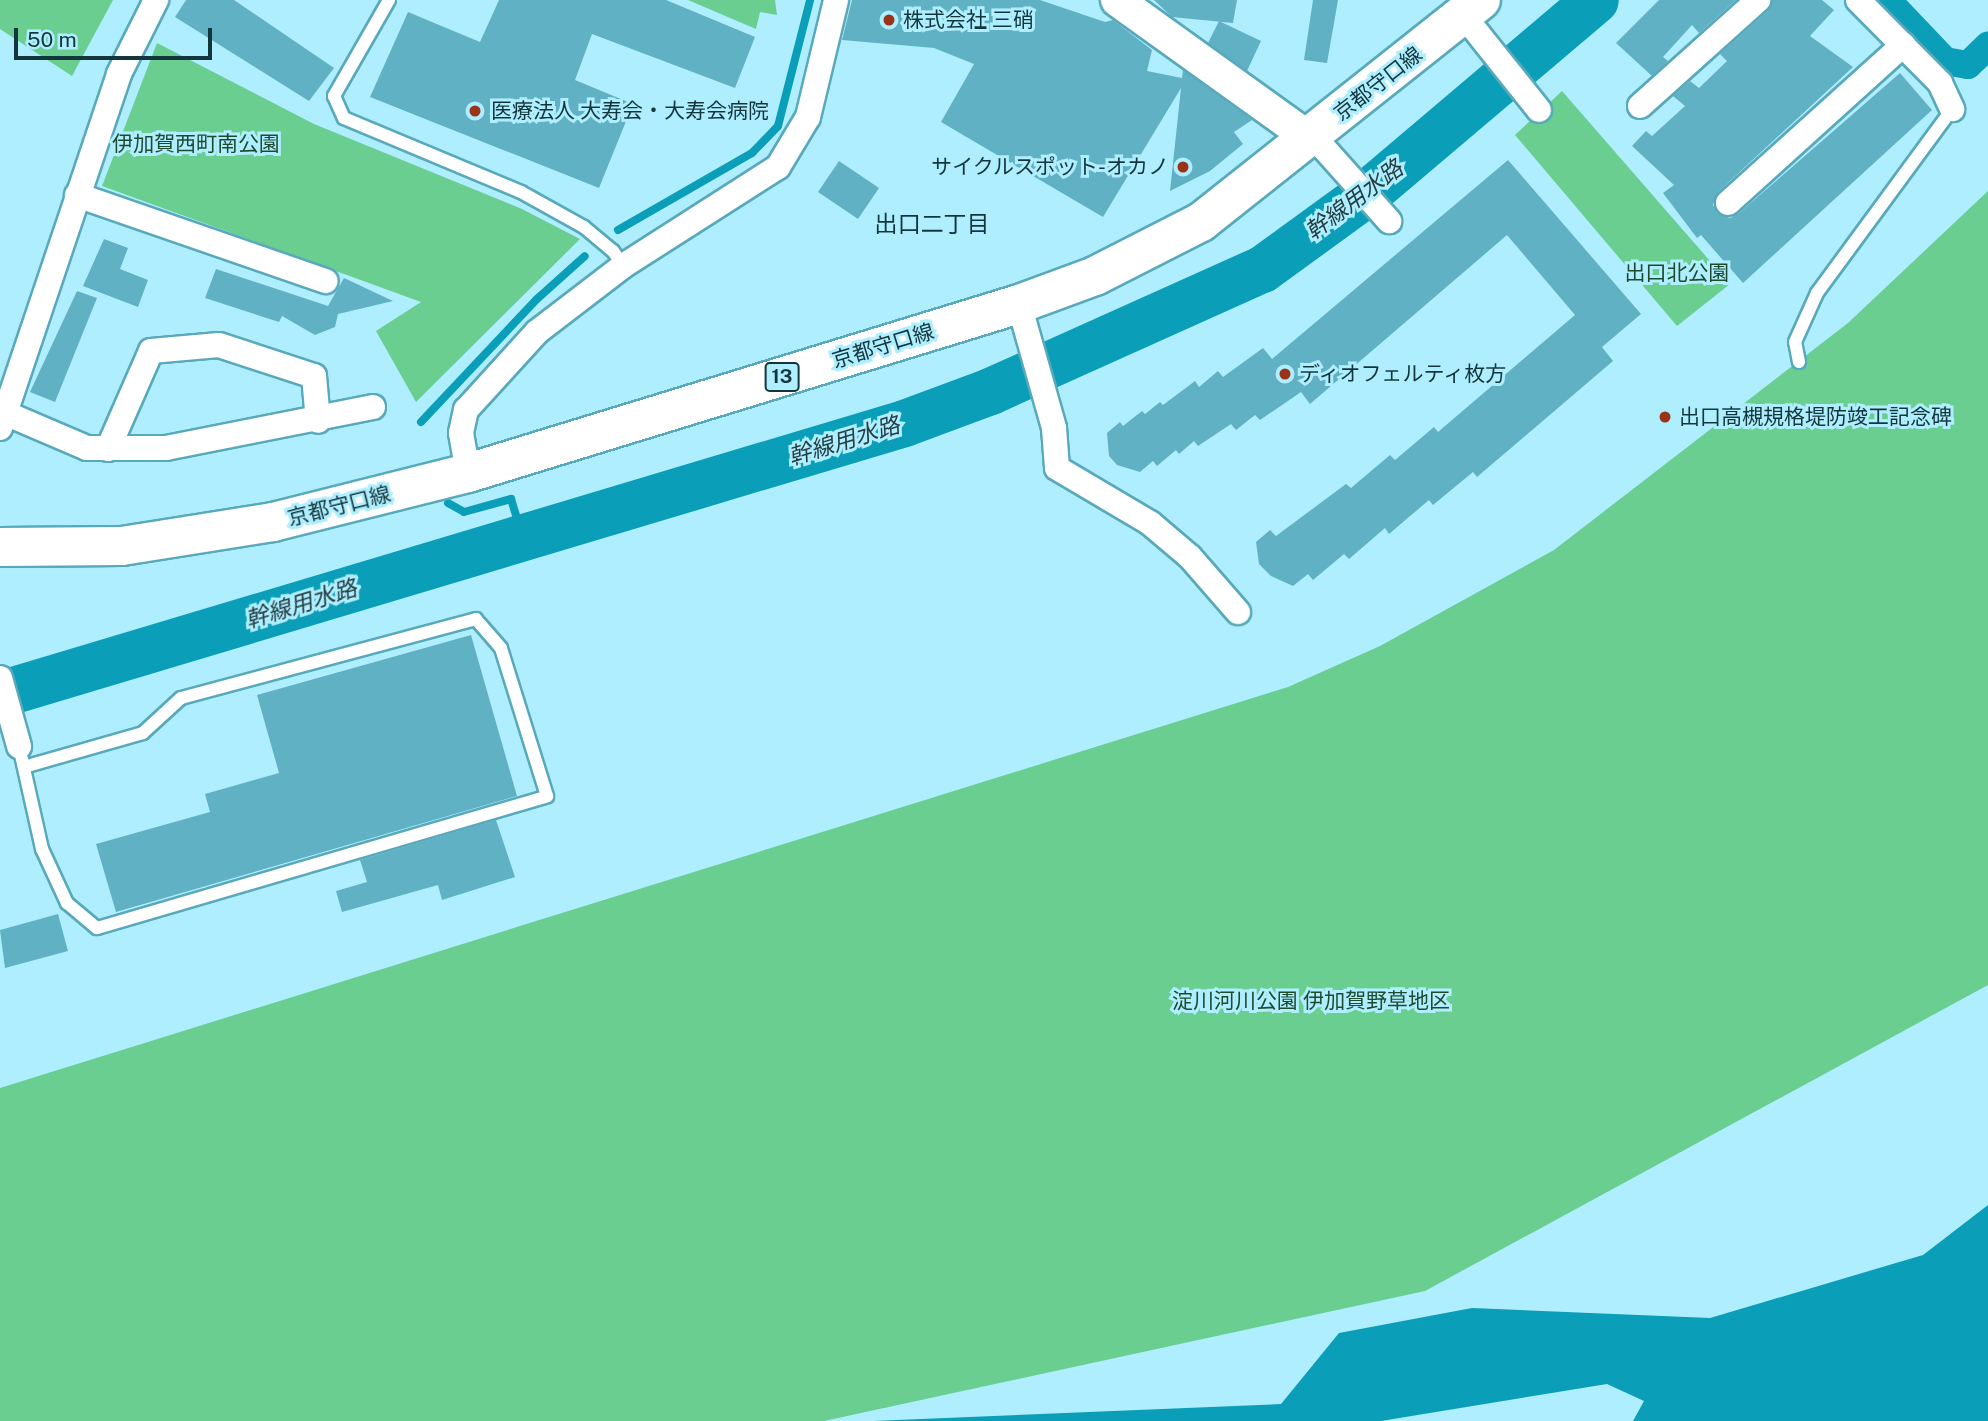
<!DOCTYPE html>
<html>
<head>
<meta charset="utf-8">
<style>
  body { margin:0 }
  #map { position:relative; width:1988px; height:1421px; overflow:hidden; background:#afeefe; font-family:"Public Sans","Noto Sans JP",sans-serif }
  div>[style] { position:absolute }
  .green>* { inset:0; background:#69ce90 }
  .water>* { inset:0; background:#0a9eb8 }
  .stream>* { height:8px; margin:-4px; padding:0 4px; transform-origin:4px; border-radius:4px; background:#0a9eb8 }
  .canal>* { height:28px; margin:-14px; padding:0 14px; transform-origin:14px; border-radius:14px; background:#0a9eb8 }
  .river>* { height:47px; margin:-23.5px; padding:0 23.5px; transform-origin:23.5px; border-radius:23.5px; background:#0a9eb8 }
  .building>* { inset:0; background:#60b1c4 }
  .roads { filter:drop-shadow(2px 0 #58a9bb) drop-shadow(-2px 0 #58a9bb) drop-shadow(0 2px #58a9bb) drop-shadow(0 -2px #58a9bb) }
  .service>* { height:12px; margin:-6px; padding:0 6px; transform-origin:6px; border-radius:6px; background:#fff }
  .minor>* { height:24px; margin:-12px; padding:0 12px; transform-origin:12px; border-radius:12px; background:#fff }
  .tertiary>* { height:32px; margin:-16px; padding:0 16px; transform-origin:16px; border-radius:16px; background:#fff }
  .primary>* { height:38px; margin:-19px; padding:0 19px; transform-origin:19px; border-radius:19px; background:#fff }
  .dots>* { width:19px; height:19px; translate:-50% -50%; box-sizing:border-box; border:4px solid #afeefe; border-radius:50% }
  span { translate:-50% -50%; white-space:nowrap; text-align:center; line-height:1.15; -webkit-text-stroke:6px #afeefe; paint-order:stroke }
  .shield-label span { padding:2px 5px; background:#afeefe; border:2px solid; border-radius:5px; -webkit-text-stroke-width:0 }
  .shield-label { font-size:19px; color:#13363d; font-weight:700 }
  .poi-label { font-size:21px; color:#13363d }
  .left { translate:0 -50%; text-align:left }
  .right { translate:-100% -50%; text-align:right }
  .street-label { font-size:21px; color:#13363d }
  .park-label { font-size:21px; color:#1e4b30 }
  .water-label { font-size:23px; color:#243e44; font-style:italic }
  .neighbourhood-label { font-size:23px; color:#13363d }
  .scale { position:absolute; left:14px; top:28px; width:198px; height:32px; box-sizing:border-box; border:4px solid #13363d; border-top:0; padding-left:9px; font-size:21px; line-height:24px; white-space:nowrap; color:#13363d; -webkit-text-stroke:5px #afeefe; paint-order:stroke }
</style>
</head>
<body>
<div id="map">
  <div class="green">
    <i style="clip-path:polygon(0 0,113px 0,72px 76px,0 29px)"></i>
    <i style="clip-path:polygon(688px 0,775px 0,777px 15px,760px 12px,756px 29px)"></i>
    <i style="clip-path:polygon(157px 43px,314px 124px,522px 209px,580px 239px,416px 402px,376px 331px,421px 302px,102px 186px)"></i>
    <i style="clip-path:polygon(1562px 91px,1730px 284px,1677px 326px,1515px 135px)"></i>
    <i style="clip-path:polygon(1988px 191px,1988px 985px,1425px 1291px,824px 1421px,0 1421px,0 1088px,1288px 687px,1380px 646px,1554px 550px,1848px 323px)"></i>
  </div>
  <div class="water">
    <i style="clip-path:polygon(1988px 1205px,1988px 1421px,1633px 1421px,1644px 1401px,1607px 1384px,1381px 1421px,873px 1421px,1281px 1404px,1339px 1333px,1472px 1308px,1710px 1318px,1923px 1255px)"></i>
  </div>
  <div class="stream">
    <i style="left:618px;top:230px;width:155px;rotate:-29.9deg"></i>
    <i style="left:752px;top:153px;width:37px;rotate:-46deg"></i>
    <i style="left:778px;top:126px;width:130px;rotate:-75.7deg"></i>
    <i style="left:421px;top:422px;width:169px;rotate:-46.7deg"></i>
    <i style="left:537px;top:299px;width:64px;rotate:-41.9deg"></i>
    <i style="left:448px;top:503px;width:18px;rotate:29deg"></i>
    <i style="left:464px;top:512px;width:49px;rotate:-15.5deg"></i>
    <i style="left:511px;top:499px;width:41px;rotate:72.9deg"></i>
  </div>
  <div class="canal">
    <i style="left:1887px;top:0;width:84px;rotate:46.4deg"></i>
    <i style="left:1945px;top:61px;width:23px;rotate:10deg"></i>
    <i style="left:1968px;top:65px;width:28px;rotate:-44deg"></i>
  </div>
  <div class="river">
    <i style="left:0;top:694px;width:944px;rotate:-16.69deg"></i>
    <i style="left:904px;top:423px;width:92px;rotate:-20.4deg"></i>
    <i style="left:990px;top:391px;width:298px;rotate:-24.2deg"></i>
    <i style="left:1262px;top:269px;width:136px;rotate:-36deg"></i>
    <i style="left:1372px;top:189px;width:292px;rotate:-40.3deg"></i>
  </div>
  <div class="building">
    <i style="clip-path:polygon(186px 0,234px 0,334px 68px,309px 101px,175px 17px)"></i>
    <i style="clip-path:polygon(499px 0,666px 0,755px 37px,735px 88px,592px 34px,575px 80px,633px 104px,599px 188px,370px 97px,408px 12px,480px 42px)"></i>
    <i style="clip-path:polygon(852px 0,1040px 0,1105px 22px,1113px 20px,1152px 50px,1147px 71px,1182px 78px,1183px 70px,1252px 120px,1234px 132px,1243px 144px,1210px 171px,1170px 191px,1181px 88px,1103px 217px,941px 122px,974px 64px,934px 48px,842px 40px)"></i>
    <i style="clip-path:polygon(1154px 0,1237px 0,1233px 23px,1172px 17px)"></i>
    <i style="clip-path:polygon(1313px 0,1338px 0,1327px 63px,1304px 60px)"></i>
    <i style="clip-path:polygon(1659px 0,1736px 0,1699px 33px,1692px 25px,1663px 57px,1668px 61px,1652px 76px,1616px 43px)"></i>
    <i style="clip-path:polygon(1772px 0,1822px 0,1834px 10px,1810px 36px,1853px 67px,1718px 192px,1713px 205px,1717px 213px,1730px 218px,1738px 214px,1900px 73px,1932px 110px,1743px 283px,1701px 235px,1697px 238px,1663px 193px,1674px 185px,1632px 146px,1646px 131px,1652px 136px,1685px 106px,1673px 96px,1690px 81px,1699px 88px,1727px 61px,1720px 54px,1768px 11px)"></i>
    <i style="clip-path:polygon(1219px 21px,1261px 41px,1247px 71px,1208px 43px)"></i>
    <i style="clip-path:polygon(1508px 160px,1641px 314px,1602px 347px,1613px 361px,1477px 477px,1473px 472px,1433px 505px,1429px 500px,1389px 534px,1385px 528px,1349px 559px,1344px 554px,1313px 580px,1308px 574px,1293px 586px,1271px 576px,1259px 564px,1256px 542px,1270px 530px,1276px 536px,1346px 484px,1351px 488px,1390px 455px,1395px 460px,1434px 427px,1438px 432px,1575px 315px,1507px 235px,1310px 404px,1301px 392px,1260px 420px,1255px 415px,1236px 430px,1231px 424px,1198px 446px,1194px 441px,1179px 454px,1176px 450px,1157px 466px,1153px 461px,1140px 472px,1117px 465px,1109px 456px,1107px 433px,1120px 422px,1123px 426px,1142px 411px,1145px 414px,1160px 402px,1163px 405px,1195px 381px,1199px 387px,1218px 371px,1223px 377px,1263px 348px,1272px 359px)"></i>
    <i style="clip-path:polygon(839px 161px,879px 188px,858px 219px,818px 192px)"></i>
    <i style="clip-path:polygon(104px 239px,128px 248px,120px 269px,148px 280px,138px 307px,83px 286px)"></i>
    <i style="clip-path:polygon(216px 269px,328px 306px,344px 278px,393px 301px,338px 314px,335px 327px,315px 335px,282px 316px,279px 322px,205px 298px)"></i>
    <i style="clip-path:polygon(77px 291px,97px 298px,55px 402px,30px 392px)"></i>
    <i style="clip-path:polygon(471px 635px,517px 796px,116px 912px,96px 844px,210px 812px,205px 794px,279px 773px,257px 695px)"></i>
    <i style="clip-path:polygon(496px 820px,515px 877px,442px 900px,438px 885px,342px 912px,336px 891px,367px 882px,360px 860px)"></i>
    <i style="clip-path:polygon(58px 914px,68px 951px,5px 968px,0 930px)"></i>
  </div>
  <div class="roads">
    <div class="service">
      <i style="left:389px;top:0;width:111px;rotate:119.8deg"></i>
      <i style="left:334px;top:96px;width:24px;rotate:66deg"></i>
      <i style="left:344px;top:118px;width:192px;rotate:22.7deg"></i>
      <i style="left:521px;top:192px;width:72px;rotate:29.1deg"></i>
      <i style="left:584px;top:227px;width:38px;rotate:40deg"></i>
      <i style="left:613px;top:251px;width:18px;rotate:56deg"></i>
      <i style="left:1799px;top:362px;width:20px;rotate:-101deg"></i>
      <i style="left:1795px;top:342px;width:54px;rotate:-65.8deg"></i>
      <i style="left:1817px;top:293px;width:228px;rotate:-53.7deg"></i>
      <i style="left:19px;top:746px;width:106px;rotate:77.4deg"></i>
      <i style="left:42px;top:849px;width:60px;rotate:65.2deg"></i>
      <i style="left:67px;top:903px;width:39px;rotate:40deg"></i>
      <i style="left:97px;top:928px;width:469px;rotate:-16.3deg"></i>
      <i style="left:547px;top:796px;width:155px;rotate:-107.3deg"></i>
      <i style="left:501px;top:648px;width:38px;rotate:-131deg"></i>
      <i style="left:476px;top:619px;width:305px;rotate:165deg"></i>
      <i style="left:181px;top:698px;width:52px;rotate:137.4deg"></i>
      <i style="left:143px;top:733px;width:124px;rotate:164.1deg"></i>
    </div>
    <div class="minor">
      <i style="left:1858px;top:0;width:117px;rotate:45.3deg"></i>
      <i style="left:1940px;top:83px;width:29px;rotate:65deg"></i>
      <i style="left:1464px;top:16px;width:120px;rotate:51.4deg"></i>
      <i style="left:1640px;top:106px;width:159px;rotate:-41.9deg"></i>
      <i style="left:1309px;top:138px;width:15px;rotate:32deg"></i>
      <i style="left:1322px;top:146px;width:101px;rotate:48.2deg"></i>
      <i style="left:77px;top:195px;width:263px;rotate:19.1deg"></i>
      <i style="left:1728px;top:203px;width:236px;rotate:-42.1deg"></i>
      <i style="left:1019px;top:304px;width:129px;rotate:74.2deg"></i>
      <i style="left:1054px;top:428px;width:40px;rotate:85.7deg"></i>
      <i style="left:1057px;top:468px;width:108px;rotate:30.6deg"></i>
      <i style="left:1150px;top:523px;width:52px;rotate:40.4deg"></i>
      <i style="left:1190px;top:557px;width:73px;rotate:48.9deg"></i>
      <i style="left:5px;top:413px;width:89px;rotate:23.1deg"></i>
      <i style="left:87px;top:448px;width:79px"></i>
      <i style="left:166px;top:448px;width:211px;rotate:-11.2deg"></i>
      <i style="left:0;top:428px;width:373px;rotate:-71.4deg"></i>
      <i style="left:119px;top:74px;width:83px;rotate:-63.4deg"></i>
      <i style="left:108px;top:449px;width:107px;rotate:-66.3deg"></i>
      <i style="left:151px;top:351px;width:68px;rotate:-5deg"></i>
      <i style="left:219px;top:345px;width:100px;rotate:18.1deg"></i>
      <i style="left:314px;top:376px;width:45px;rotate:84.9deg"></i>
      <i style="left:468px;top:473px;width:41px;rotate:-99.9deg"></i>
      <i style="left:461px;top:433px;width:24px;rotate:-78deg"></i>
      <i style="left:466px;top:410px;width:105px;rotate:-47.7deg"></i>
      <i style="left:537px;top:332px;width:108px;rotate:-37.5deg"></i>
      <i style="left:623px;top:266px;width:184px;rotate:-32.6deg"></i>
      <i style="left:778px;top:167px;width:58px;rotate:-59deg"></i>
      <i style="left:808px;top:117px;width:120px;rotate:-76.5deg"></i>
      <i style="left:0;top:678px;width:71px;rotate:74.4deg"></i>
    </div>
    <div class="tertiary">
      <i style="left:1117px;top:0;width:236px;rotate:35.7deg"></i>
    </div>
    <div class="primary">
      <i style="left:0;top:547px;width:122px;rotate:-0.5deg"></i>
      <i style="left:122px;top:546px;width:153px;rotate:-9deg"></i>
      <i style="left:273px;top:522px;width:201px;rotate:-14.1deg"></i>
      <i style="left:468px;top:473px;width:576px;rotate:-17.05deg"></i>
      <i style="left:1019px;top:304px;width:81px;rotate:-20.2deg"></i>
      <i style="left:1095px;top:276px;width:119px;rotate:-27deg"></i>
      <i style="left:1201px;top:222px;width:357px;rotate:-38.4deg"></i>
    </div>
  </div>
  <div class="dots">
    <i style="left:889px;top:20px;background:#9b3319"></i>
    <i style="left:475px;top:111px;background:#9b3319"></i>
    <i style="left:1183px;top:167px;background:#9b3319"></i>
    <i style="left:1285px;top:374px;background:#9b3319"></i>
    <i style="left:1665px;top:417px;background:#9b3319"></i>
  </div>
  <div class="shield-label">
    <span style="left:782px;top:377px">13</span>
  </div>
  <div class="poi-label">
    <span class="left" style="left:903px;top:20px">株式会社 三硝</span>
    <span class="left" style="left:491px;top:111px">医療法人 大寿会・大寿会病院</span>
    <span class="right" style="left:1169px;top:167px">サイクルスポット-オカノ</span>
    <span class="left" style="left:1299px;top:374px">ディオフェルティ枚方</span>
    <span class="left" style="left:1679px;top:417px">出口高槻規格堤防竣工記念碑</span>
  </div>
  <div class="street-label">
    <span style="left:1378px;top:84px;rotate:-38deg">京都守口線</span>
    <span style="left:883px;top:346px;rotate:-17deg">京都守口線</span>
    <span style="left:339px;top:506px;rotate:-14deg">京都守口線</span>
  </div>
  <div class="park-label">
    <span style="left:196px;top:144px">伊加賀西町南公園</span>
    <span style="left:1677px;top:273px">出口北公園</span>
    <span style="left:1311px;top:1001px">淀川河川公園 伊加賀野草地区</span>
  </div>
  <div class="water-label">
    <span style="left:1354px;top:200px;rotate:-37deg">幹線用水路</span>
    <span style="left:844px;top:441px;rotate:-17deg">幹線用水路</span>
    <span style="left:301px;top:604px;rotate:-17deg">幹線用水路</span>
  </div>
  <div class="neighbourhood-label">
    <span style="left:932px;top:224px">出口二丁目</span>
  </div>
  <div class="scale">50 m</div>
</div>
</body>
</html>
